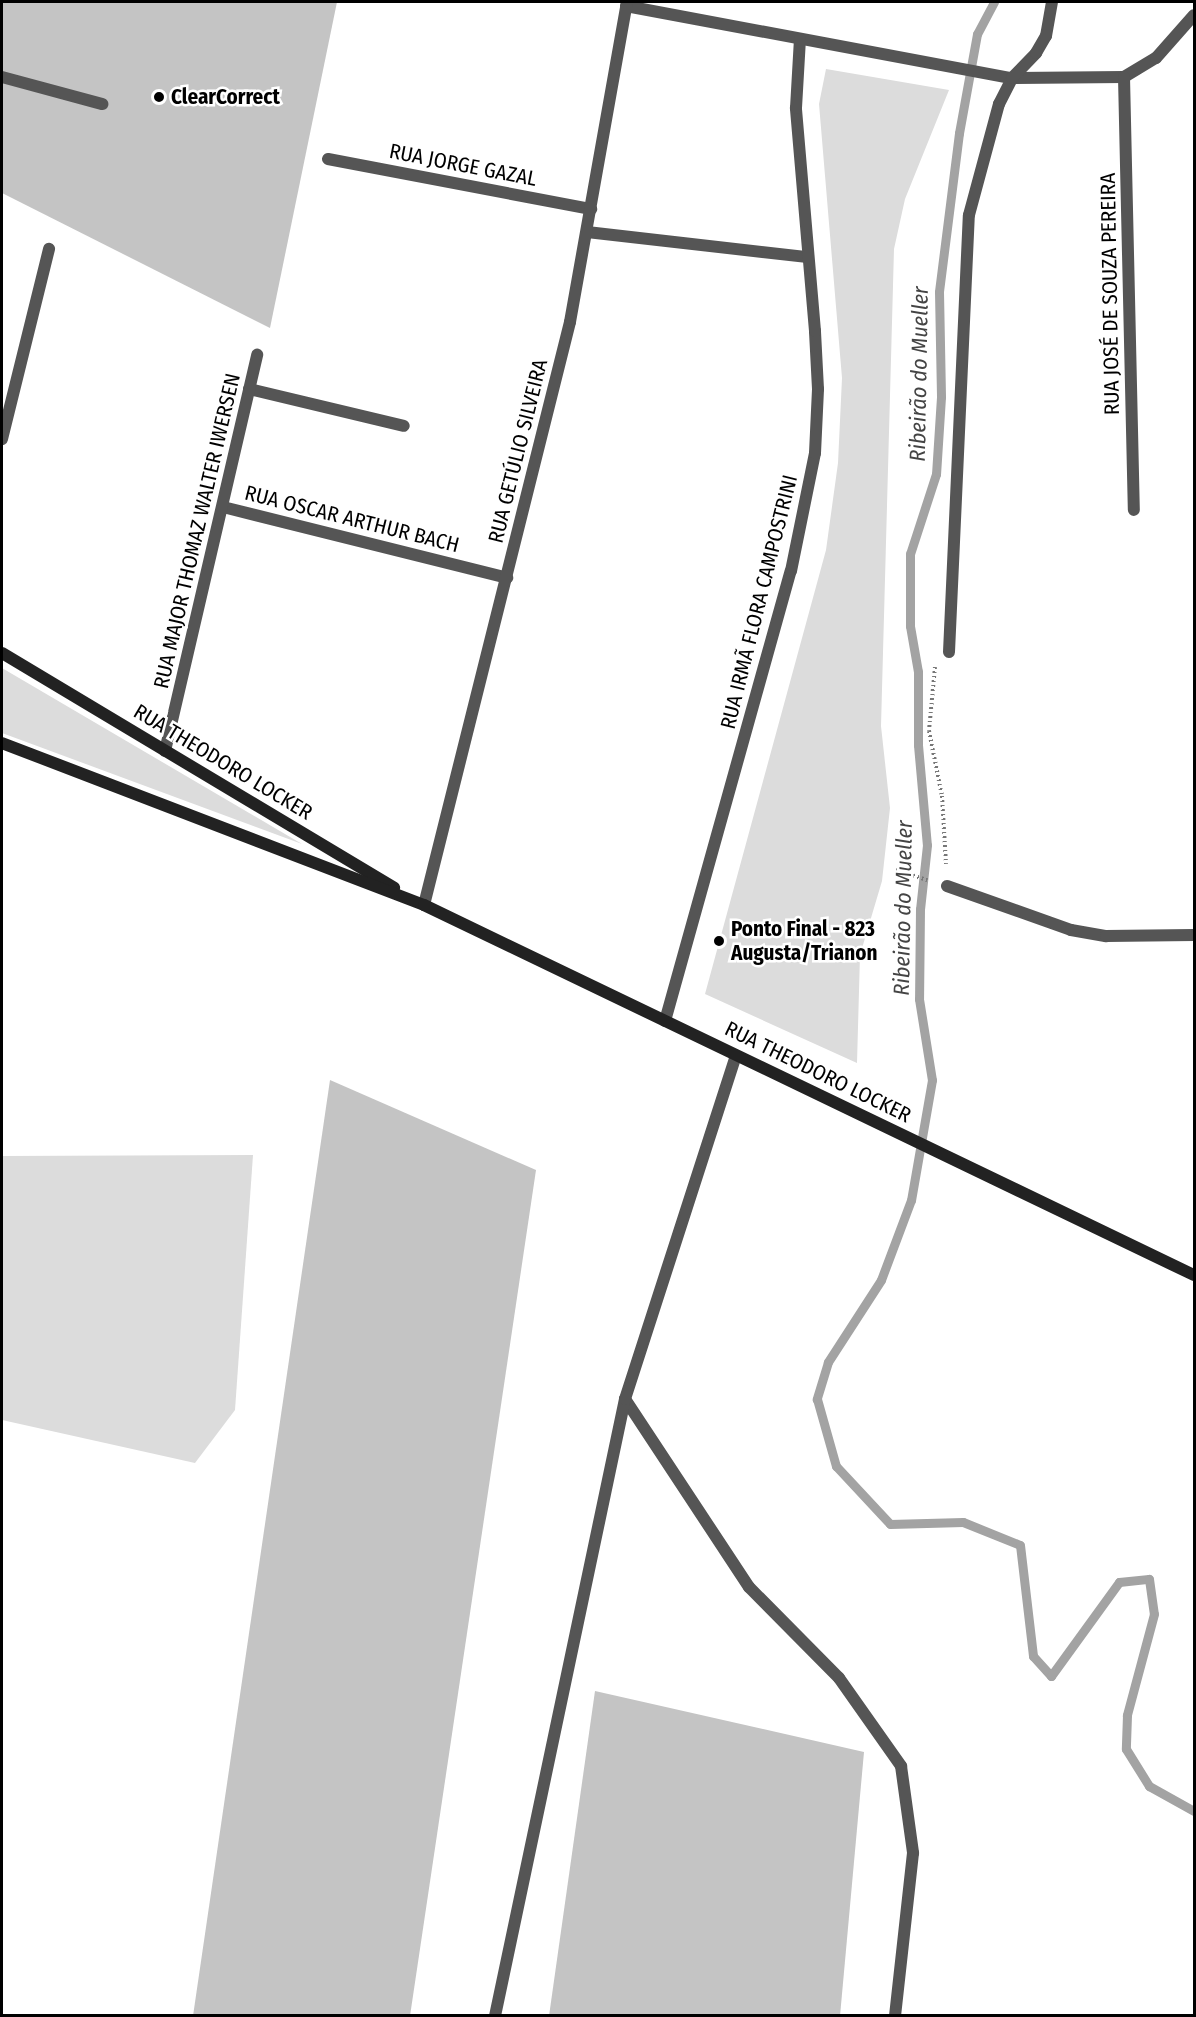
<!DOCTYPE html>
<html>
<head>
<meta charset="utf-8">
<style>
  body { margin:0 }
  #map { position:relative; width:1196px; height:2017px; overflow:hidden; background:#fff; font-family:"Fira Sans Condensed",sans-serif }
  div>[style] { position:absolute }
  .green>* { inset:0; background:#dcdcdc }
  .stream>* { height:9px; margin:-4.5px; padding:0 4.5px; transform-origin:4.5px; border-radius:4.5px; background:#a3a3a3 }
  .building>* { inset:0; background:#c4c4c4 }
  .path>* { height:4px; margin-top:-2px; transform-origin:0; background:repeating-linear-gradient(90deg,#777 0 1.5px,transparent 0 4.5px) }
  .service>* { height:12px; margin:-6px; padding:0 6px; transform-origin:6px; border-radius:6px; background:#555 }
  .minor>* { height:12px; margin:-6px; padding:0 6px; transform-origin:6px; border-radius:6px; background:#555 }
  .secondary>* { height:12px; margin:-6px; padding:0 6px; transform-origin:6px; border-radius:6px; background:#222 }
  .dots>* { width:16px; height:16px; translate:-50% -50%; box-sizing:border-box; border:3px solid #fff; border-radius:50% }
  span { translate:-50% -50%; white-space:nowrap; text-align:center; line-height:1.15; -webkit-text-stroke:5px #fff; paint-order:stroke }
  .poi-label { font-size:21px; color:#000; font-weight:700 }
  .left { translate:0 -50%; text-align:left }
  .street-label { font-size:21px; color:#000 }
  .water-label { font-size:22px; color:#444; font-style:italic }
  .frame { position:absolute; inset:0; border:3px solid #000; pointer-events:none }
</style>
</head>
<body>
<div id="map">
  <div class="green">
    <i style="clip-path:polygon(826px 69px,949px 90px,905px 199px,894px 249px,881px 726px,890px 808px,882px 881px,860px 955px,857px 1063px,705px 994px,826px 550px,838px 463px,842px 378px,819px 104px)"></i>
    <i style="clip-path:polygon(2px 668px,302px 844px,2px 733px)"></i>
    <i style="clip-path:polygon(253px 1155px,235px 1410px,195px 1463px,2px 1420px,2px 1156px)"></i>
  </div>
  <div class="stream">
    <i style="left:994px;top:2px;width:36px;rotate:118deg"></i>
    <i style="left:977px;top:34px;width:101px;rotate:100.3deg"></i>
    <i style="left:959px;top:133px;width:160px;rotate:97.2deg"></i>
    <i style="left:939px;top:292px;width:105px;rotate:88.9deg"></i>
    <i style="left:941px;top:397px;width:77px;rotate:93.7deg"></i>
    <i style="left:936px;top:474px;width:84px;rotate:108deg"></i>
    <i style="left:910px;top:554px;width:72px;rotate:90deg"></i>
    <i style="left:910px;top:626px;width:47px;rotate:80.1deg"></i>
    <i style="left:918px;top:672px;width:73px;rotate:90deg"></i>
    <i style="left:918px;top:745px;width:100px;rotate:84.9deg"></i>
    <i style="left:927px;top:845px;width:64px;rotate:96.2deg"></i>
    <i style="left:920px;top:909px;width:90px;rotate:90.6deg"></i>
    <i style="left:919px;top:999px;width:82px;rotate:80.9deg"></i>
    <i style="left:932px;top:1080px;width:122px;rotate:99.9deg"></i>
    <i style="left:911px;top:1200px;width:85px;rotate:110.6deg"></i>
    <i style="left:881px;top:1280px;width:98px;rotate:122.9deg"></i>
    <i style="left:828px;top:1362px;width:39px;rotate:107deg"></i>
    <i style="left:817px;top:1399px;width:70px;rotate:74.2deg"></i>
    <i style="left:836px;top:1466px;width:79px;rotate:47deg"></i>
    <i style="left:890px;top:1524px;width:73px;rotate:-1.6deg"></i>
    <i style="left:963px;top:1522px;width:61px;rotate:22deg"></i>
    <i style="left:1020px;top:1545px;width:112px;rotate:83.3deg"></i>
    <i style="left:1033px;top:1656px;width:27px;rotate:48deg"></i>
    <i style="left:1051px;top:1676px;width:116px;rotate:-54.1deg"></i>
    <i style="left:1119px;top:1582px;width:30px;rotate:-6deg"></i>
    <i style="left:1149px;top:1579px;width:35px;rotate:82deg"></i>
    <i style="left:1154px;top:1614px;width:105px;rotate:105deg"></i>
    <i style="left:1127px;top:1715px;width:34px;rotate:92deg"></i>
    <i style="left:1126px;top:1749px;width:44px;rotate:58.1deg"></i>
    <i style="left:1149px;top:1786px;width:51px;rotate:29.1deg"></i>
  </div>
  <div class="building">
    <i style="clip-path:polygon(2px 2px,337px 2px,270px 328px,2px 193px)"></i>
    <i style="clip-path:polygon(330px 1080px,536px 1170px,410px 2016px,193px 2016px)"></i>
    <i style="clip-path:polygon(595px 1691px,864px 1752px,840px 2016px,549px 2016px)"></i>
  </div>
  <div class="path">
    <i style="left:935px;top:667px;width:64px;rotate:95.4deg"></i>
    <i style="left:929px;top:731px;width:66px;rotate:78.7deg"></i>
    <i style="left:942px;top:796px;width:68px;rotate:86.6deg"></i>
    <i style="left:896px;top:870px;width:33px;rotate:18deg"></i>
  </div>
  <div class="service">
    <i style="left:2px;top:77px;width:104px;rotate:15.1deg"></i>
    <i style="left:625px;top:1399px;width:225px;rotate:56.6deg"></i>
    <i style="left:749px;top:1587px;width:128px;rotate:45.3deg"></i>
    <i style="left:839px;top:1678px;width:108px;rotate:54.8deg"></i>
    <i style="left:901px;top:1766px;width:88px;rotate:82.1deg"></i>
    <i style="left:913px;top:1853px;width:164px;rotate:96.3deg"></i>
    <i style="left:495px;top:2016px;width:631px;rotate:-78.1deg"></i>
    <i style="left:625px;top:1399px;width:361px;rotate:-72.1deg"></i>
  </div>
  <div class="minor">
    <i style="left:626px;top:6px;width:393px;rotate:10.6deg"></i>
    <i style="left:1012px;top:78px;width:112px;rotate:-0.5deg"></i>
    <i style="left:1124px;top:77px;width:37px;rotate:-31deg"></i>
    <i style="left:1156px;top:58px;width:57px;rotate:-48.5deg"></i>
    <i style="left:1124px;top:77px;width:433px;rotate:88.7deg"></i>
    <i style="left:328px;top:159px;width:268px;rotate:10.8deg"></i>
    <i style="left:587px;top:232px;width:222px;rotate:6.5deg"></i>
    <i style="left:249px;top:389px;width:159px;rotate:13.4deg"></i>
    <i style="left:2px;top:439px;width:196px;rotate:-76.1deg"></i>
    <i style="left:223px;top:507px;width:293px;rotate:14deg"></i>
    <i style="left:949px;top:652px;width:437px;rotate:-87.4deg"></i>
    <i style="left:969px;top:215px;width:115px;rotate:-74.9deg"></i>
    <i style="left:999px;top:104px;width:29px;rotate:-63deg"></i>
    <i style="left:1012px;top:78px;width:35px;rotate:-46deg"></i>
    <i style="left:1036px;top:53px;width:20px;rotate:-60deg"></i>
    <i style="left:1046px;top:36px;width:35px;rotate:-80deg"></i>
    <i style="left:165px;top:751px;width:407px;rotate:-76.9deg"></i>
    <i style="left:947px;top:886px;width:132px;rotate:19.5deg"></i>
    <i style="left:1071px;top:930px;width:36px;rotate:10deg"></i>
    <i style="left:1106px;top:936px;width:88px;rotate:-0.7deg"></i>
    <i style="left:424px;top:905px;width:601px;rotate:-75.94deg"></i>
    <i style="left:570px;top:322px;width:325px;rotate:-79.9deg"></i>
    <i style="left:665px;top:1021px;width:467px;rotate:-74.4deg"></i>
    <i style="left:791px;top:571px;width:120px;rotate:-78.5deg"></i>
    <i style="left:815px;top:453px;width:64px;rotate:-87.3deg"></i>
    <i style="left:818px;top:389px;width:58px;rotate:-93deg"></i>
    <i style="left:815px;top:331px;width:224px;rotate:-94.9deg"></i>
    <i style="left:796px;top:108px;width:69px;rotate:-86.7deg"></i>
  </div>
  <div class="secondary">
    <i style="left:2px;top:653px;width:457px;rotate:30.9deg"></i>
    <i style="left:2px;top:743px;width:452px;rotate:21deg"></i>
    <i style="left:424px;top:905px;width:854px;rotate:25.67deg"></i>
  </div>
  <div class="dots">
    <i style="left:159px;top:97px;background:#000"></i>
    <i style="left:719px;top:941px;background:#000"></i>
  </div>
  <div class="poi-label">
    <span class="left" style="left:171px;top:97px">ClearCorrect</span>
    <span class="left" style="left:731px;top:941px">Ponto Final - 823<br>Augusta/Trianon</span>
  </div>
  <div class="street-label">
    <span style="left:463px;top:165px;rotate:11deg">RUA JORGE GAZAL</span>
    <span style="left:1110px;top:294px;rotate:-91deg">RUA JOSÉ DE SOUZA PEREIRA</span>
    <span style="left:518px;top:451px;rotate:-76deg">RUA GETÚLIO SILVEIRA</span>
    <span style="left:352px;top:519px;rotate:14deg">RUA OSCAR ARTHUR BACH</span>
    <span style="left:197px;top:531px;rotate:-77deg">RUA MAJOR THOMAZ WALTER IWERSEN</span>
    <span style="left:759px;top:602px;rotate:-76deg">RUA IRMÃ FLORA CAMPOSTRINI</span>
    <span style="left:223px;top:762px;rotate:31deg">RUA THEODORO LOCKER</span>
    <span style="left:818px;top:1072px;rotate:26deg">RUA THEODORO LOCKER</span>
  </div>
  <div class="water-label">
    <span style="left:919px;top:374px;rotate:-89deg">Ribeirão do Mueller</span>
    <span style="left:903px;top:908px;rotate:-89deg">Ribeirão do Mueller</span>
  </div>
  <div class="frame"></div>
</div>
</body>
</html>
